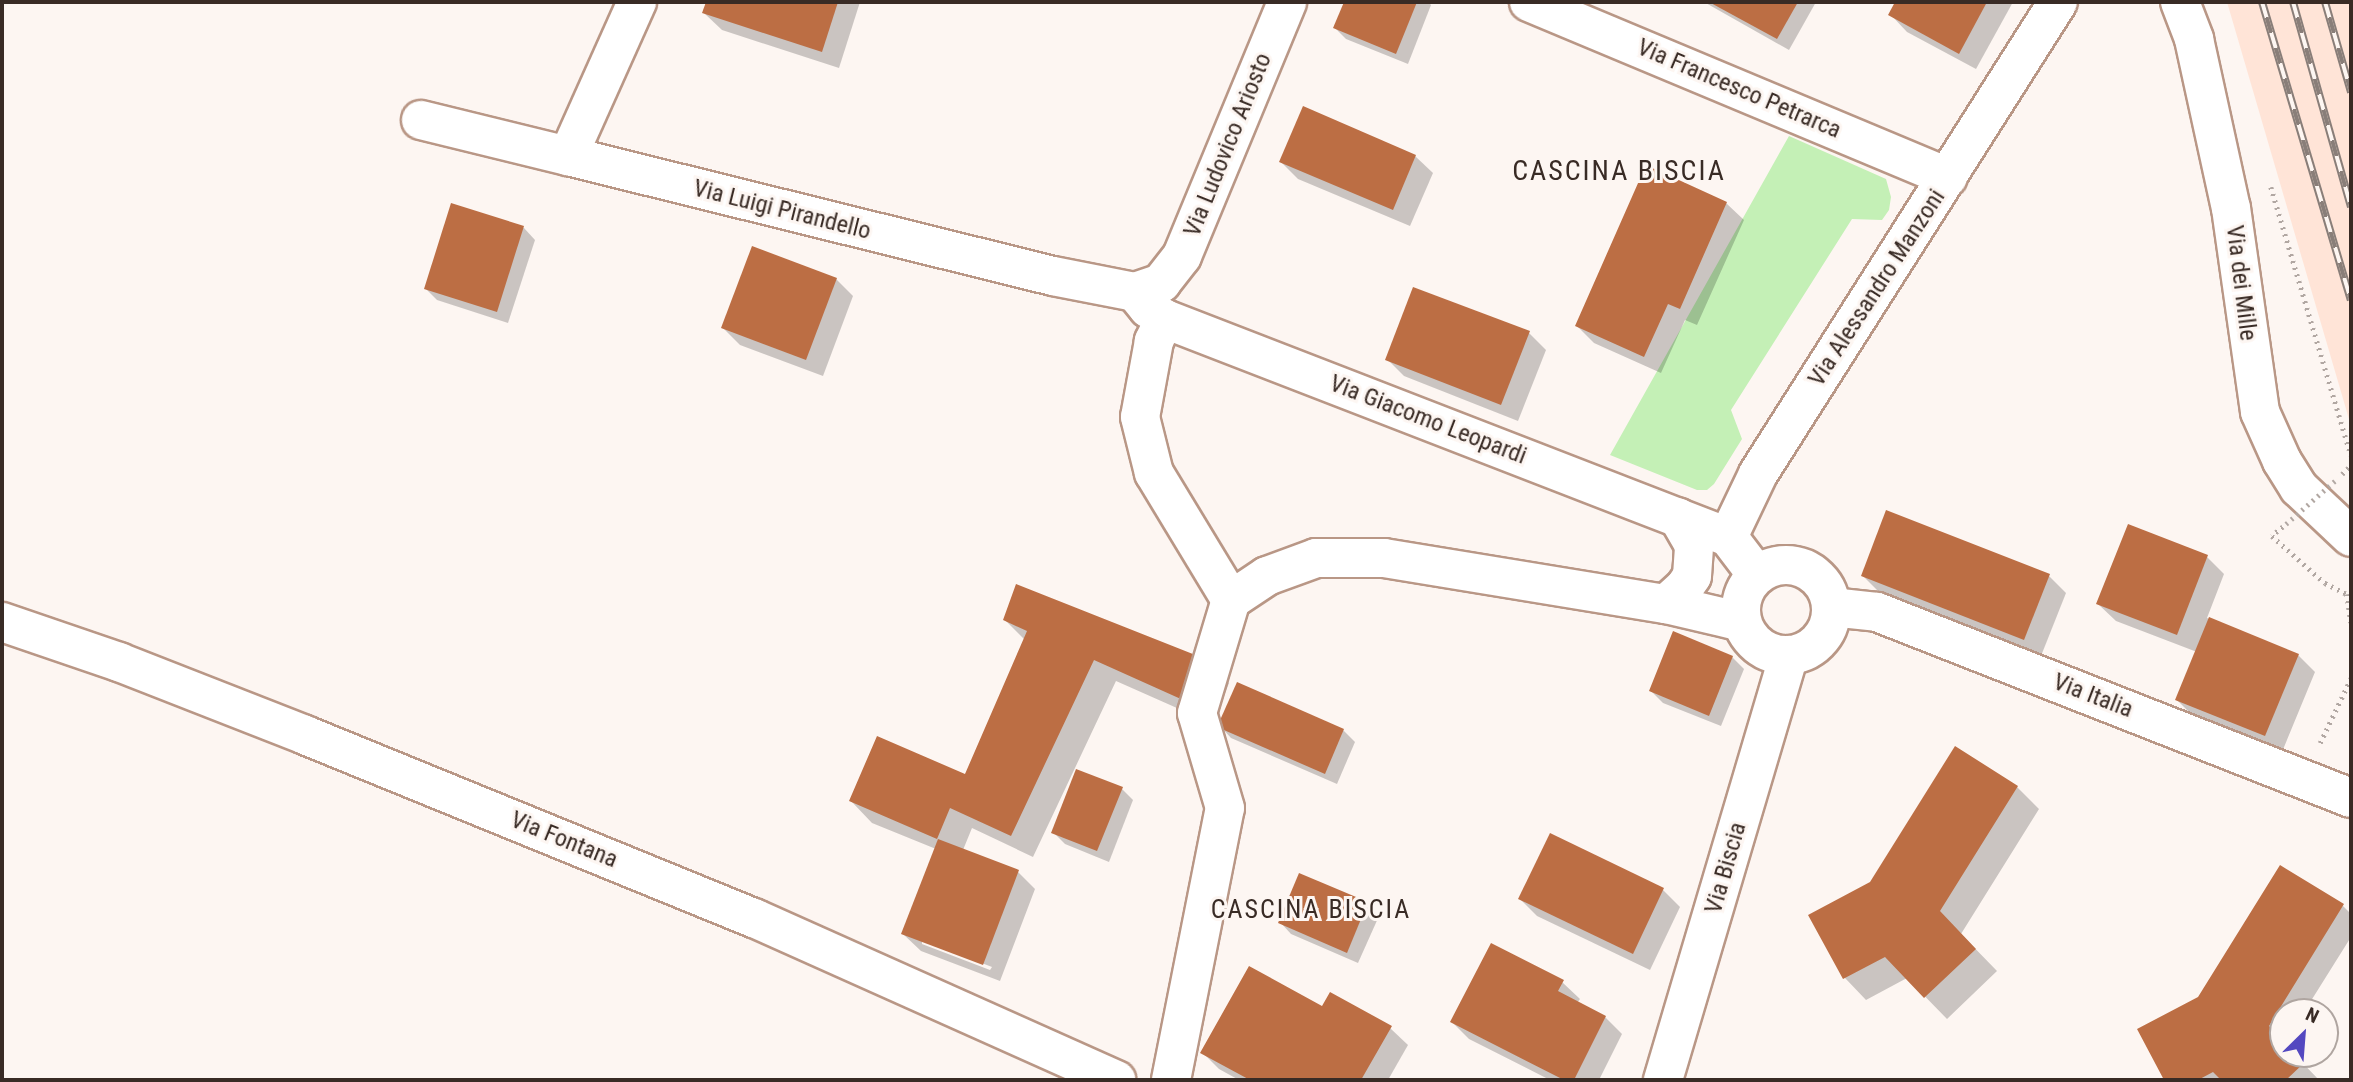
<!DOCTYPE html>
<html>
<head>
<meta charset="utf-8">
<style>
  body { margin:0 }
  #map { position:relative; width:2353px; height:1082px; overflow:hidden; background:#fdf6f2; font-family:"Roboto Condensed",sans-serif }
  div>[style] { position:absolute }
  .built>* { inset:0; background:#ffe4d7 }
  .green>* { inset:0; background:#c4f0b6 }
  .shadow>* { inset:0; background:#0003 }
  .building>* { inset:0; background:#bc6e44 }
  .path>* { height:4.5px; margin-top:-2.25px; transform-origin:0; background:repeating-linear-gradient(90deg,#b1a7a2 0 2px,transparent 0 7px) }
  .roads { filter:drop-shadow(2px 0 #b99786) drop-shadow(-2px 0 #b99786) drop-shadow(0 2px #b99786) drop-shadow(0 -2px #b99786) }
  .minor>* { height:38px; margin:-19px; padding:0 19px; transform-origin:19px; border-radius:19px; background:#fff }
  .minor>.ring { margin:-19px; padding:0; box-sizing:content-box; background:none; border:38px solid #fff; border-radius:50% }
  .rail>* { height:8px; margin-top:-4px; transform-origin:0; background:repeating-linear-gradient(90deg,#fdf6f2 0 16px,#897e79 0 32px); box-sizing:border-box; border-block:2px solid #897e79 }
  .path-bridge>* { height:4.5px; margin-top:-2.25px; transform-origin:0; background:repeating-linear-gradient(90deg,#b1a7a2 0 2px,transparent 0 7px) }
  span { translate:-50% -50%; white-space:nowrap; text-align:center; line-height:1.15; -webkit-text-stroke:6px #fdf6f2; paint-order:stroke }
  .street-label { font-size:24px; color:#392b25 }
  .neighbourhood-label { font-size:26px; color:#392b25; letter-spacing:2px }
  .quarter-label { font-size:28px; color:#392b25; letter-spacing:2px }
  .frame { position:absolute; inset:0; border:4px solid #392b25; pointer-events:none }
  .north { position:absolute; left:2269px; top:998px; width:70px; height:70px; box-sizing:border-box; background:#fdf6f2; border:2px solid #afa5a0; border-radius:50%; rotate:25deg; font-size:19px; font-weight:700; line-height:28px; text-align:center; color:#392b25 }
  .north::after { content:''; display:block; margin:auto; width:24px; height:32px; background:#5448c0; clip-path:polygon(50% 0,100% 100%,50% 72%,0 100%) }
</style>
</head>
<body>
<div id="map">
  <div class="built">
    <i style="clip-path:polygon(2227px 2px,2351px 2px,2351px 426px)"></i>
  </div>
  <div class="green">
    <i style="clip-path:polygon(1789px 136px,1886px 179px,1891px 197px,1889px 210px,1882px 220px,1852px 219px,1731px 410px,1742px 439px,1714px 484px,1707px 490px,1697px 490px,1610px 455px)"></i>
  </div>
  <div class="shadow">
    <i style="clip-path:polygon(708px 2px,860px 2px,839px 68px,722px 30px,704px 13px)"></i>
    <i style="clip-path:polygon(1345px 2px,1428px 2px,1431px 5px,1408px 64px,1346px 39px,1335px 28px)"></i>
    <i style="clip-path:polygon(1704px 2px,1816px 2px,1789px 50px)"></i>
    <i style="clip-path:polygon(1897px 2px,2013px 2px,1976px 69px,1907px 32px,1890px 14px)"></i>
    <i style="clip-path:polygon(1415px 156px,1433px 173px,1410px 226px,1298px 179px,1281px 162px)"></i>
    <i style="clip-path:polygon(1647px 168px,1726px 203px,1744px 220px,1697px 325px,1685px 320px,1661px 373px,1594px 343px,1577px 326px)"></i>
    <i style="clip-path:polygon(452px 206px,524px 228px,535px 240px,508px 323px,437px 300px,426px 289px)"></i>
    <i style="clip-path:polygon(836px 279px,853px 296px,823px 376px,740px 345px,723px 328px)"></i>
    <i style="clip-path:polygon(1529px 333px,1546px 350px,1518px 421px,1404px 376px,1387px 359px)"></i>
    <i style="clip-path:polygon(2207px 557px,2224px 574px,2207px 618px,2298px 655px,2315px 672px,2282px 752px,2194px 717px,2177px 700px,2197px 652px,2116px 621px,2098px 604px)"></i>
    <i style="clip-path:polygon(1863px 576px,2049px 576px,2066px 593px,2041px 656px,1880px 593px)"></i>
    <i style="clip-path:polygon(evenodd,1005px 620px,1207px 662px,1229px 683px,1213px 724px,1116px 681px,1033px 857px,972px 828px,963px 850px,1018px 872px,1035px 889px,1000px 981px,921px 951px,903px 934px,936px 849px,872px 823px,851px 801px,966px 776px,1025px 640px,1005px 620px,922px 940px,992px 967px,990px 970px,922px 944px,922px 940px)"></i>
    <i style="clip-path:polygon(1732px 657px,1744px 669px,1721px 726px,1663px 703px,1651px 691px)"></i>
    <i style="clip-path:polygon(1220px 726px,1343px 730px,1355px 742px,1337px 784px,1231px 738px)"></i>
    <i style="clip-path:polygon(1955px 749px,2017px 787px,2039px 809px,1961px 934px,1997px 971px,1947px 1019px,1907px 978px,1866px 1000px,1845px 978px,1811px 915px,1872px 883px)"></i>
    <i style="clip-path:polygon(1122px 789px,1133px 800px,1109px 862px,1065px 844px,1053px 832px)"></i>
    <i style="clip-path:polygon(1663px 890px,1680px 907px,1650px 970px,1537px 916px,1520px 899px)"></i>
    <i style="clip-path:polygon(1367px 904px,1379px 916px,1358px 963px,1291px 934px,1280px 922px)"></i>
    <i style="clip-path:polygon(2343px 906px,2351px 914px,2351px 937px,2304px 1012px,2283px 1012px,2283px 1054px,2294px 1054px,2319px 1080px,2166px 1080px,2139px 1030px,2200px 998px)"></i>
    <i style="clip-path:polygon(1562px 982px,1580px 999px,1577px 1003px,1605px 1017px,1622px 1034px,1599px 1080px,1550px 1080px,1469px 1039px,1452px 1022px)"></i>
    <i style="clip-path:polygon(1323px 1009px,1390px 1028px,1408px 1045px,1388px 1080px,1239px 1080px,1219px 1069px,1202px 1052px)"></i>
  </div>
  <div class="building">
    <i style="clip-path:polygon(706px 2px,838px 2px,822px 52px,702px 13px)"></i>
    <i style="clip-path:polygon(1344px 2px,1417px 2px,1396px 54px,1333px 28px)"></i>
    <i style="clip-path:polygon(1709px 2px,1798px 2px,1777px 39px)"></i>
    <i style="clip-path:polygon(1895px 2px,1987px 2px,1959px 54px,1888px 15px)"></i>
    <i style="clip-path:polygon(1303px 106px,1416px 155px,1393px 210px,1279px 162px)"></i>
    <i style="clip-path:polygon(1646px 165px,1727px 202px,1680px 309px,1668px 304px,1644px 357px,1575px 326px)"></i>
    <i style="clip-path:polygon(451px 203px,524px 226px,497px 312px,424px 289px)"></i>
    <i style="clip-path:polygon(752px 246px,837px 278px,806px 360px,721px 328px)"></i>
    <i style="clip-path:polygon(1413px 287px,1530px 331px,1501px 405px,1385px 360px)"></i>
    <i style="clip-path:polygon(1886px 510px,2050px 574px,2024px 640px,1861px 576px)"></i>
    <i style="clip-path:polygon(2128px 524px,2208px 555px,2177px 635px,2096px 604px)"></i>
    <i style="clip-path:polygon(1016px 584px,1208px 660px,1192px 704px,1094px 660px,1011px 836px,950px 808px,937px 839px,849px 801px,877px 736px,965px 774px,1027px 631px,1003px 620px)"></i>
    <i style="clip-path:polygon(2209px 617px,2299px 654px,2265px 736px,2175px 700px)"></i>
    <i style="clip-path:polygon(1673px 631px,1733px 656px,1709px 716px,1649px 691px)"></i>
    <i style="clip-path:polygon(1237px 682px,1344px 729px,1325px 774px,1217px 727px)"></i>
    <i style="clip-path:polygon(1955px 746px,2018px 786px,1940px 911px,1976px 949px,1924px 998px,1885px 957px,1843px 979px,1808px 915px,1870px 882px)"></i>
    <i style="clip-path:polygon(1076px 769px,1123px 787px,1097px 851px,1051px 833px)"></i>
    <i style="clip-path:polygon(1550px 833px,1664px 888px,1633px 954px,1518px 899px)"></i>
    <i style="clip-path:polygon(938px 839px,1019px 870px,983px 965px,901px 934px)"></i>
    <i style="clip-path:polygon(2280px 865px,2344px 904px,2269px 1026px,2283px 1041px,2283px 1054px,2296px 1054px,2304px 1063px,2286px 1080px,2221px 1080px,2213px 1072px,2198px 1080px,2164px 1080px,2137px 1029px,2198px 997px)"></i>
    <i style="clip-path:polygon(1299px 873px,1368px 902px,1347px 953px,1278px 923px)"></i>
    <i style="clip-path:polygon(1491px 943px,1564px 980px,1558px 991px,1606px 1016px,1574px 1080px,1564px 1080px,1450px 1022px)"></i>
    <i style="clip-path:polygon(1249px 966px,1322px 1006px,1330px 992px,1392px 1026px,1361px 1080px,1250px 1080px,1200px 1053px)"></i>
  </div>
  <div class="path">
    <i style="left:2271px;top:187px;width:280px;rotate:73.4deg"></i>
    <i style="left:2342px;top:474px;width:13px;rotate:-45deg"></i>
    <i style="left:2283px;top:527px;width:14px;rotate:141deg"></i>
    <i style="left:2272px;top:536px;width:71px;rotate:41.6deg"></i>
    <i style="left:2325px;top:583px;width:25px;rotate:27deg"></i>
    <i style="left:2347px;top:594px;width:29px;rotate:82deg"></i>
    <i style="left:2320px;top:743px;width:72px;rotate:-64.5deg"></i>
  </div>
  <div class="roads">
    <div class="minor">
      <i style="left:637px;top:2px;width:169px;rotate:114.1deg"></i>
      <i style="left:568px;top:156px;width:500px;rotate:13.9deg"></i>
      <i style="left:1053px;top:276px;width:84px;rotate:11deg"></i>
      <i style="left:1135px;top:292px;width:28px;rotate:-19deg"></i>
      <i style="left:1161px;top:283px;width:34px;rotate:-52deg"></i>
      <i style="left:1182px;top:256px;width:275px;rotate:-67.5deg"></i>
      <i style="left:1529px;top:2px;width:454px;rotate:22.7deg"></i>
      <i style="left:2180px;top:2px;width:40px;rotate:69deg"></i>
      <i style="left:2194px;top:39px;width:173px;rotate:77.7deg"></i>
      <i style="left:2231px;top:208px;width:206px;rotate:81.9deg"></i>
      <i style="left:2260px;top:412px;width:54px;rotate:65.8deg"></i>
      <i style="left:2282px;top:461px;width:32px;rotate:58deg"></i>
      <i style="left:2299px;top:488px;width:71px;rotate:43.3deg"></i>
      <i style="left:421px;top:120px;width:151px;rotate:13.8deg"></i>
      <i style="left:1135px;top:292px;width:21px;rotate:51deg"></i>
      <i style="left:1148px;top:308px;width:20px;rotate:33deg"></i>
      <i style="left:1165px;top:319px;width:604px;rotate:21.17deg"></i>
      <i style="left:1165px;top:319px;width:25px;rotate:117deg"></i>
      <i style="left:1154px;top:341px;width:77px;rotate:100.4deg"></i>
      <i style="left:1140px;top:417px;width:58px;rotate:76deg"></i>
      <i style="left:1154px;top:473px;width:149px;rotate:58.8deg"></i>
      <i class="ring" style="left:1741px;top:565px;width:52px;height:52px"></i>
      <i style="left:1757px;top:575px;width:48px;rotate:-127.3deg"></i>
      <i style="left:1728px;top:537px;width:70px;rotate:-64.5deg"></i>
      <i style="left:1758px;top:474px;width:559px;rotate:-57.56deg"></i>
      <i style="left:1666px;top:604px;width:24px;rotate:-42deg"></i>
      <i style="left:1684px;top:588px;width:14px;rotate:-56deg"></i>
      <i style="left:1692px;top:576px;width:31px;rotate:-86deg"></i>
      <i style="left:1694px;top:545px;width:32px;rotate:-120deg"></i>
      <i style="left:1831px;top:607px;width:46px;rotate:6.2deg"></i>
      <i style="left:1877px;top:612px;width:509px;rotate:21.43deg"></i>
      <i style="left:2px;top:622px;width:124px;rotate:18.9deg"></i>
      <i style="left:119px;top:662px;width:200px;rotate:21.4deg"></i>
      <i style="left:305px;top:735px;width:485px;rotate:22.2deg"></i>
      <i style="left:754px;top:918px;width:397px;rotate:24.1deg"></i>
      <i style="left:1171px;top:1080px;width:277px;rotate:-78.8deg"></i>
      <i style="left:1225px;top:808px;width:99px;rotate:-106.4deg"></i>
      <i style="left:1197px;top:713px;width:118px;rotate:-73.3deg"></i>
      <i style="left:1231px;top:600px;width:43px;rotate:-33.7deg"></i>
      <i style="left:1267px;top:576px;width:52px;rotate:-20.2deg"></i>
      <i style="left:1316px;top:558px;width:68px"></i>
      <i style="left:1384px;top:558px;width:286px;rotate:9.3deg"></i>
      <i style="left:1666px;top:604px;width:78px;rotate:13.3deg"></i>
      <i style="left:1663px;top:1080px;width:443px;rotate:-73.5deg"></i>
    </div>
  </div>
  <div class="rail">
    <i style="left:2262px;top:2px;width:311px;rotate:73.4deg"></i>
    <i style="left:2293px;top:2px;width:213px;rotate:74.2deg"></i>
    <i style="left:2325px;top:2px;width:94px;rotate:73.9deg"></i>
  </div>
  <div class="path-bridge">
    <i style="left:2286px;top:524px;width:68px;rotate:-41.4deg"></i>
  </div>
  <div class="street-label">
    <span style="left:1739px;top:89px;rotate:23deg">Via Francesco Petrarca</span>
    <span style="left:1228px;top:145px;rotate:-68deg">Via Ludovico Ariosto</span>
    <span style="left:782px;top:210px;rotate:14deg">Via Luigi Pirandello</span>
    <span style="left:2241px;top:283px;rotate:83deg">Via dei Mille</span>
    <span style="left:1877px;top:288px;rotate:-57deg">Via Alessandro Manzoni</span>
    <span style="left:1428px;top:420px;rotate:21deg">Via Giacomo Leopardi</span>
    <span style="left:2093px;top:696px;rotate:21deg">Via Italia</span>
    <span style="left:564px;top:840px;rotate:22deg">Via Fontana</span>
    <span style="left:1726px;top:868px;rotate:-74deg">Via Biscia</span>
  </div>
  <div class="neighbourhood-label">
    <span style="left:1311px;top:910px">CASCINA BISCIA</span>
  </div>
  <div class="quarter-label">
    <span style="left:1619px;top:171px">CASCINA BISCIA</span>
  </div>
  <div class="frame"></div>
  <div class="north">N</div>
</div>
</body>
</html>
